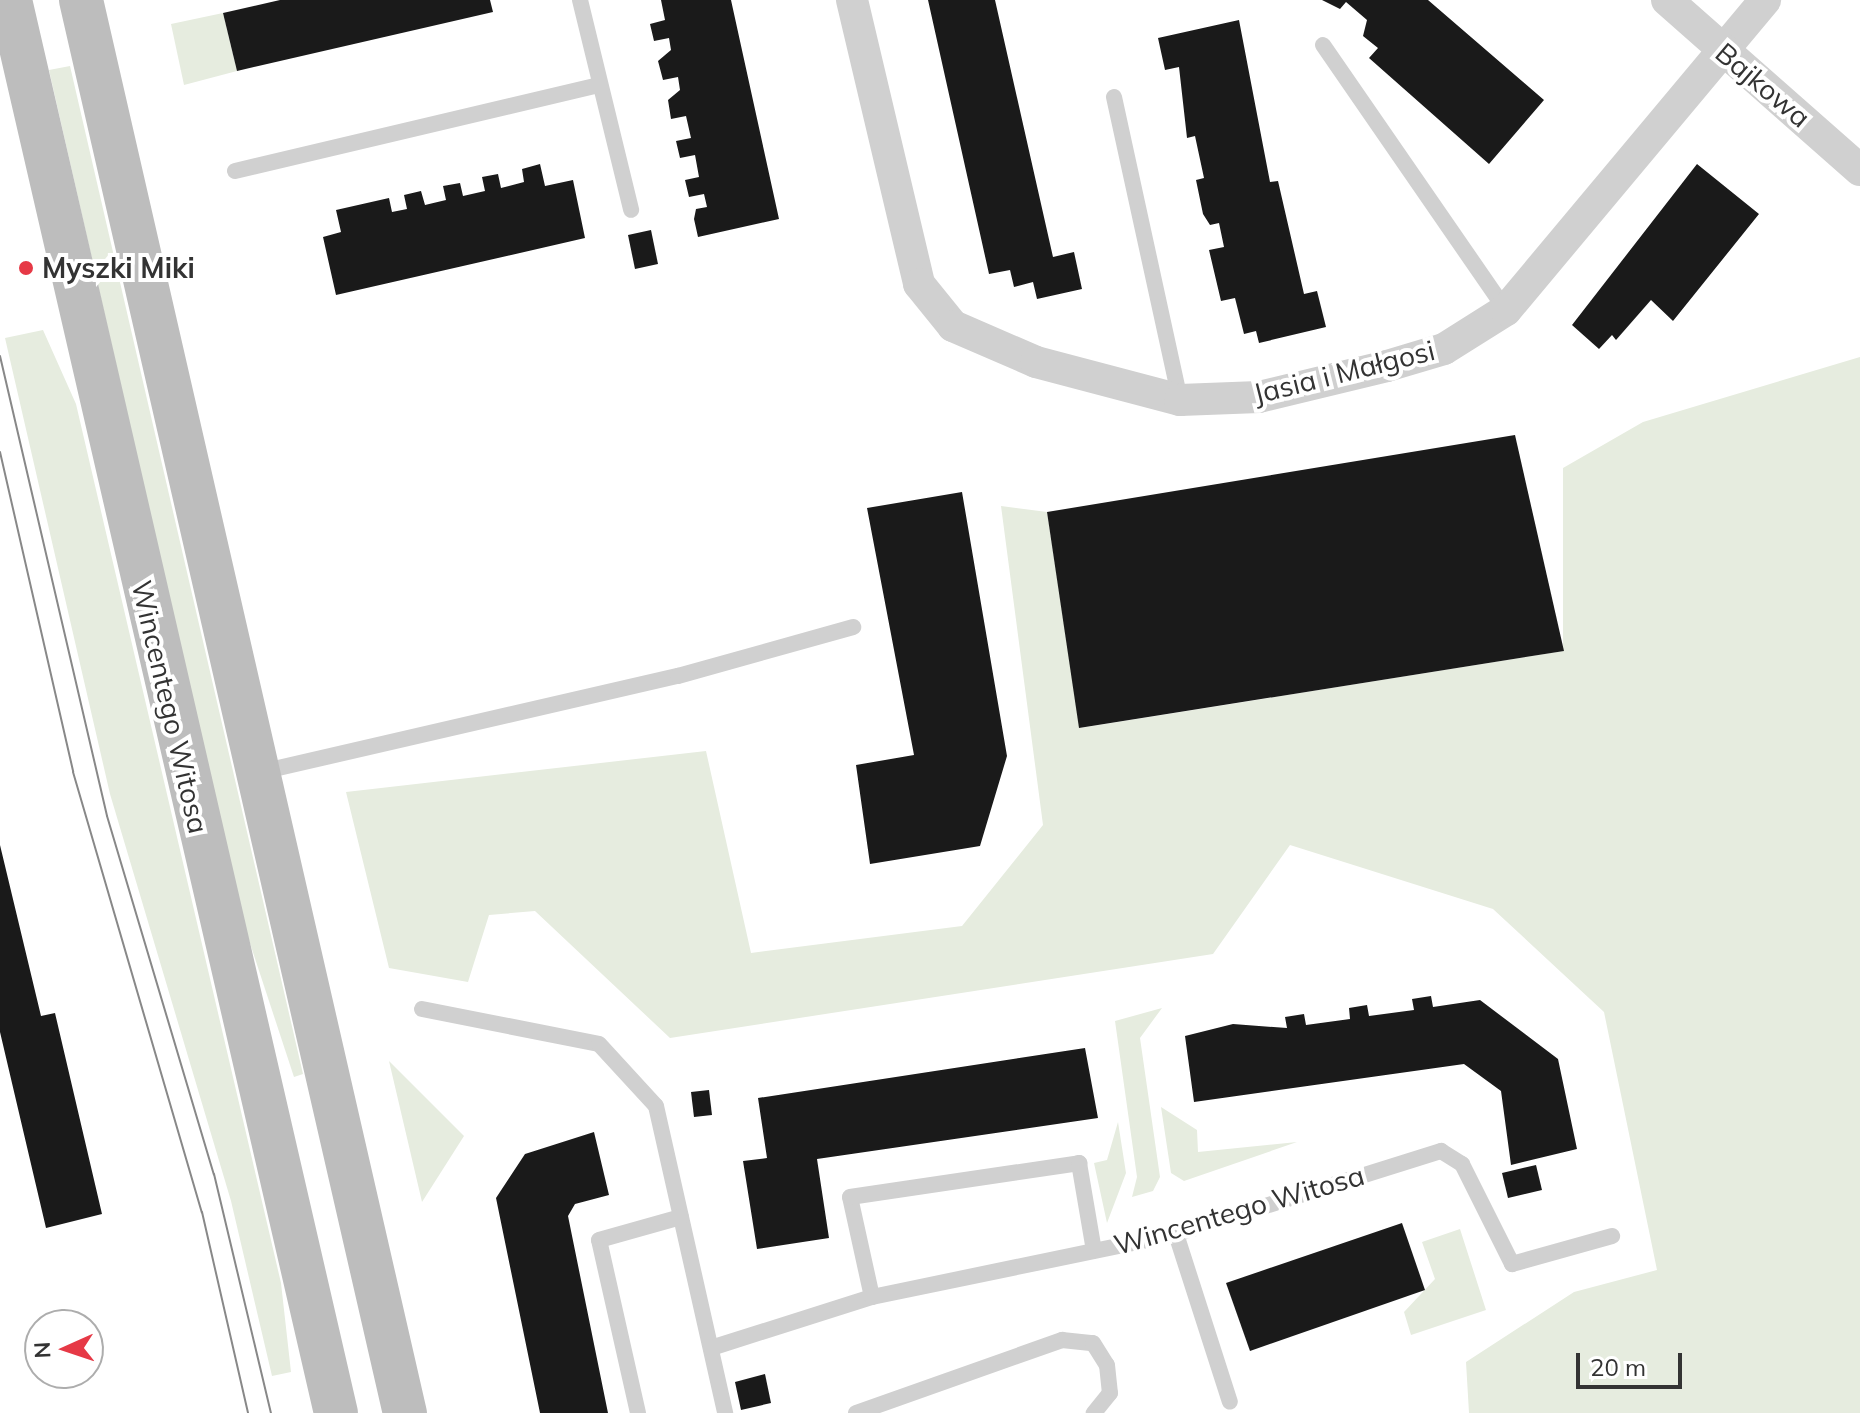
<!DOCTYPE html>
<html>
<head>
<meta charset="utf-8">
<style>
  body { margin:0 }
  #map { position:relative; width:1860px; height:1413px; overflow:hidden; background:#fff; font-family:Mulish,sans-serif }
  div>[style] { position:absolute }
  .green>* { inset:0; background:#e6ecdf }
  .building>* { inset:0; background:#1a1a1a }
  .lane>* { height:16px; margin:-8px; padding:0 8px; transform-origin:8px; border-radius:8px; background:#d0d0d0 }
  .street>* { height:32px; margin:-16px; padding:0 16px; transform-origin:16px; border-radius:16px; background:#d0d0d0 }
  .secondary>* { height:44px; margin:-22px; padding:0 22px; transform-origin:22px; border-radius:22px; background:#bdbdbd }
  .tram>* { height:2px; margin:-1px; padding:0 1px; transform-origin:1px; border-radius:1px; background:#888 }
  .dots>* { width:22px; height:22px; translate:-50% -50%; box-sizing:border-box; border:4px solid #fff; border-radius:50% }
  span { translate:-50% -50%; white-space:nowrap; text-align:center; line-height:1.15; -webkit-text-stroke:8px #fff; paint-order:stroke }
  .street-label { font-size:28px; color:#333 }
  .poi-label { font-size:28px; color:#333; font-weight:700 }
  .left { translate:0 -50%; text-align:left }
  .north { position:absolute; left:24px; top:1309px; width:80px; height:80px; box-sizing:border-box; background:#fff; border:2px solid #adadad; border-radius:50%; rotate:267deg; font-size:22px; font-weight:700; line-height:32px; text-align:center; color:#333 }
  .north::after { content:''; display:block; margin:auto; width:28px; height:36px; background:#e63946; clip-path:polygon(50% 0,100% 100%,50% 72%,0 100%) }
  .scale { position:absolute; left:1576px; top:1353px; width:106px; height:36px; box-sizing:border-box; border:4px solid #333; border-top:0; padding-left:10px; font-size:24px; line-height:28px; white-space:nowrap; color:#333; -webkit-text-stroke:6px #fff; paint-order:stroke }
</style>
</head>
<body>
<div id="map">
  <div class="green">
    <i style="clip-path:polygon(223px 13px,237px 71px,184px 85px,171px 24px)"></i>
    <i style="clip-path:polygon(70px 66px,303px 1074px,294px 1077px,243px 922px,49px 70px)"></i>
    <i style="clip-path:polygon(43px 330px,76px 404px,281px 1283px,291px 1372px,272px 1376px,231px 1201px,110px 794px,5px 338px)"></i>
    <i style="clip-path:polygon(1860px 357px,1860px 1413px,1469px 1413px,1466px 1362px,1574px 1292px,1657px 1270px,1604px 1012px,1493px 909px,1290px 845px,1213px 954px,670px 1038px,535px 911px,489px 915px,468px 982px,389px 968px,346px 792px,706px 751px,751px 953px,962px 926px,1043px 825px,1001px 506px,1047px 512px,1080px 728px,1563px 651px,1563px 468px,1643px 422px)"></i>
    <i style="clip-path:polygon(1162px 1008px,1140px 1038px,1160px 1177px,1153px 1191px,1132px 1197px,1137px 1177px,1115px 1021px)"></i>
    <i style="clip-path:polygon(389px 1061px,464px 1136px,422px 1202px)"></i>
    <i style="clip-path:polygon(1161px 1107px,1197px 1130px,1198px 1152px,1297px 1142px,1184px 1181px,1171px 1173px)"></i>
    <i style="clip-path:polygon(1118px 1122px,1126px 1173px,1107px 1223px,1094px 1163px,1107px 1160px)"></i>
    <i style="clip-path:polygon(1460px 1229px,1486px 1310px,1411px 1335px,1404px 1312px,1435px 1279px,1422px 1242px)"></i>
  </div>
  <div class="building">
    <i style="clip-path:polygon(280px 0,490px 0,493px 12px,237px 71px,223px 13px)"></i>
    <i style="clip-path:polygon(661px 0,731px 0,779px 219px,698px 237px,694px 219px,696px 209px,707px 207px,704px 194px,689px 197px,685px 180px,699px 177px,695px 155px,680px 158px,676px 141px,691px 138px,686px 116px,671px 119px,668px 100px,680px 90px,678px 77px,663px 80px,658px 61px,671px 50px,669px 38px,654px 41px,650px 24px,665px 20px)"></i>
    <i style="clip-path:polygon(928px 0,995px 0,1053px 257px,1074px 252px,1082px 289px,1037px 299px,1033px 282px,1014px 287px,1010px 270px,989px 274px)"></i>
    <i style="clip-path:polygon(1322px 0,1428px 0,1544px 100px,1489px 164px,1369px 58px,1378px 48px,1363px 36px,1367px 20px,1346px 2px,1340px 9px)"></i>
    <i style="clip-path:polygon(1239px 20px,1270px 182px,1278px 181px,1304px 294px,1317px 291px,1326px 327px,1259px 343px,1256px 331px,1244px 334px,1235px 298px,1221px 301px,1209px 250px,1224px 247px,1219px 223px,1210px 225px,1203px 214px,1196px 180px,1204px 178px,1195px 136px,1187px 138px,1179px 67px,1165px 70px,1158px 38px)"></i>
    <i style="clip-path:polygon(540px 164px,545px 186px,573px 180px,585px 238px,336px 295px,323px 237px,341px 232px,336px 210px,389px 198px,392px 212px,407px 209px,404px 195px,421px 191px,425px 205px,446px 200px,443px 186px,460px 183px,463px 196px,485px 191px,482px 177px,498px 174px,501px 188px,524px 182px,522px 169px)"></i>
    <i style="clip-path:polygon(1697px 164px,1759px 214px,1673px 321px,1651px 300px,1616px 340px,1612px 335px,1599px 349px,1572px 325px)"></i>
    <i style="clip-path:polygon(651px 230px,658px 264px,635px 269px,628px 235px)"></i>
    <i style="clip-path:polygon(1515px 435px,1564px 651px,1079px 728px,1047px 512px)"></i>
    <i style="clip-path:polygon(962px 492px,1007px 756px,980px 846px,870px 864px,856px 765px,914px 755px,867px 508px)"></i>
    <i style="clip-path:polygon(0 845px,41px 1016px,55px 1013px,102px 1214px,46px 1228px,0 1032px)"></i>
    <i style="clip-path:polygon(1431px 996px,1433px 1007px,1480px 1000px,1558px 1059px,1577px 1149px,1511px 1165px,1501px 1091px,1464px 1064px,1194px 1102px,1185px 1036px,1233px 1024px,1287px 1028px,1285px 1017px,1304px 1014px,1306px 1025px,1350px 1019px,1349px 1008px,1367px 1005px,1369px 1016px,1414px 1010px,1412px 999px)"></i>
    <i style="clip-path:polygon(1085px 1048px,1098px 1118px,817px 1159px,829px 1238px,757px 1249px,743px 1161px,767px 1158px,758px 1098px)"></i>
    <i style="clip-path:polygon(709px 1090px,712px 1115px,694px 1117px,691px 1092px)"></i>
    <i style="clip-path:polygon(594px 1132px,609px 1195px,575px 1204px,568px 1216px,608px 1413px,540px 1413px,496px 1198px,525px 1154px)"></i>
    <i style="clip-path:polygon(1536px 1165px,1542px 1190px,1508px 1198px,1502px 1173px)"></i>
    <i style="clip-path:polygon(1402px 1223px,1425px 1290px,1250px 1351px,1226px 1283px)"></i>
    <i style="clip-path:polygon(765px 1374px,771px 1403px,741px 1410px,735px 1382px)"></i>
  </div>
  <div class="lane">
    <i style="left:580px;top:0;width:216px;rotate:76.3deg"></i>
    <i style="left:1323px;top:45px;width:322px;rotate:55.4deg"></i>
    <i style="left:1114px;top:97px;width:310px;rotate:77.7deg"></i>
    <i style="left:235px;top:171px;width:375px;rotate:-13.3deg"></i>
    <i style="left:261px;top:772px;width:428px;rotate:-13deg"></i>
    <i style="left:678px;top:676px;width:182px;rotate:-15.6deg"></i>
    <i style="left:422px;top:1009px;width:180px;rotate:11.2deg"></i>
    <i style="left:599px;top:1044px;width:84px;rotate:47.4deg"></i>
    <i style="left:656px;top:1106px;width:315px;rotate:77.3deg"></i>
    <i style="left:1176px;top:1234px;width:176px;rotate:72.2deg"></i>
    <i style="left:872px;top:1297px;width:102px;rotate:-102.4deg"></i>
    <i style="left:850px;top:1197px;width:232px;rotate:-8.4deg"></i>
    <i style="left:1079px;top:1163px;width:89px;rotate:80.3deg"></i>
    <i style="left:711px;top:1348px;width:169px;rotate:-17.6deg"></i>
    <i style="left:872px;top:1297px;width:310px;rotate:-11.7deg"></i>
    <i style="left:1176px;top:1234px;width:278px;rotate:-17.4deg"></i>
    <i style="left:1441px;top:1151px;width:25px;rotate:32deg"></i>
    <i style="left:1462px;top:1164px;width:112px;rotate:63.4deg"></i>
    <i style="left:1512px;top:1264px;width:104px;rotate:-15.6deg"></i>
    <i style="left:638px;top:1413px;width:177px;rotate:-102.7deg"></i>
    <i style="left:599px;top:1240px;width:85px;rotate:-15.7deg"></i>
    <i style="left:856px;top:1413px;width:219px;rotate:-19.5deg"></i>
    <i style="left:1062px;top:1340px;width:31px;rotate:6deg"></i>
    <i style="left:1093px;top:1343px;width:26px;rotate:58deg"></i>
    <i style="left:1107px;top:1365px;width:28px;rotate:84deg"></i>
    <i style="left:1110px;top:1393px;width:26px;rotate:129deg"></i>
  </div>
  <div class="street">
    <i style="left:852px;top:0;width:292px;rotate:76.7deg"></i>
    <i style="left:919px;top:284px;width:54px;rotate:51deg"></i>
    <i style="left:953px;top:326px;width:90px;rotate:23.4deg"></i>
    <i style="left:1036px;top:362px;width:149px;rotate:14.8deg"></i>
    <i style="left:1180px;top:400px;width:79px;rotate:-2.2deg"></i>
    <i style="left:1259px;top:397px;width:132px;rotate:-13.6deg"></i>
    <i style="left:1387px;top:366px;width:59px;rotate:-16.6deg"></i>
    <i style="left:1444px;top:349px;width:73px;rotate:-32.2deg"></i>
    <i style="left:1506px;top:310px;width:404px;rotate:-50.1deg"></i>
    <i style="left:1667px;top:0;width:257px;rotate:41.4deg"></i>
  </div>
  <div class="secondary">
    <i style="left:10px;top:0;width:1450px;rotate:77.01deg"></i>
    <i style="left:81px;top:0;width:1450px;rotate:77.09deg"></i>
  </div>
  <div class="tram">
    <i style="left:0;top:356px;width:472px;rotate:76.9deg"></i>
    <i style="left:107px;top:816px;width:374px;rotate:73.4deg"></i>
    <i style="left:214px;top:1174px;width:246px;rotate:76.6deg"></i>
    <i style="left:0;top:452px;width:328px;rotate:77.1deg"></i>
    <i style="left:73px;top:772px;width:459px;rotate:73.7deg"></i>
    <i style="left:202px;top:1212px;width:206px;rotate:77.1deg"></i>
  </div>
  <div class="dots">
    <i style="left:26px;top:268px;background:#e63946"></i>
  </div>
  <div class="street-label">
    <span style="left:1763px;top:85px;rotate:40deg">Bajkowa</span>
    <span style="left:1344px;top:372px;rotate:-14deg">Jasia i Małgosi</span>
    <span style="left:170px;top:707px;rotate:77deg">Wincentego Witosa</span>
    <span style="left:1239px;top:1210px;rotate:-16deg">Wincentego Witosa</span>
  </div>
  <div class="poi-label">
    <span class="left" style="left:42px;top:268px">Myszki Miki</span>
  </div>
  <div class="north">N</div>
  <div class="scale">20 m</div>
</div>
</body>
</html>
